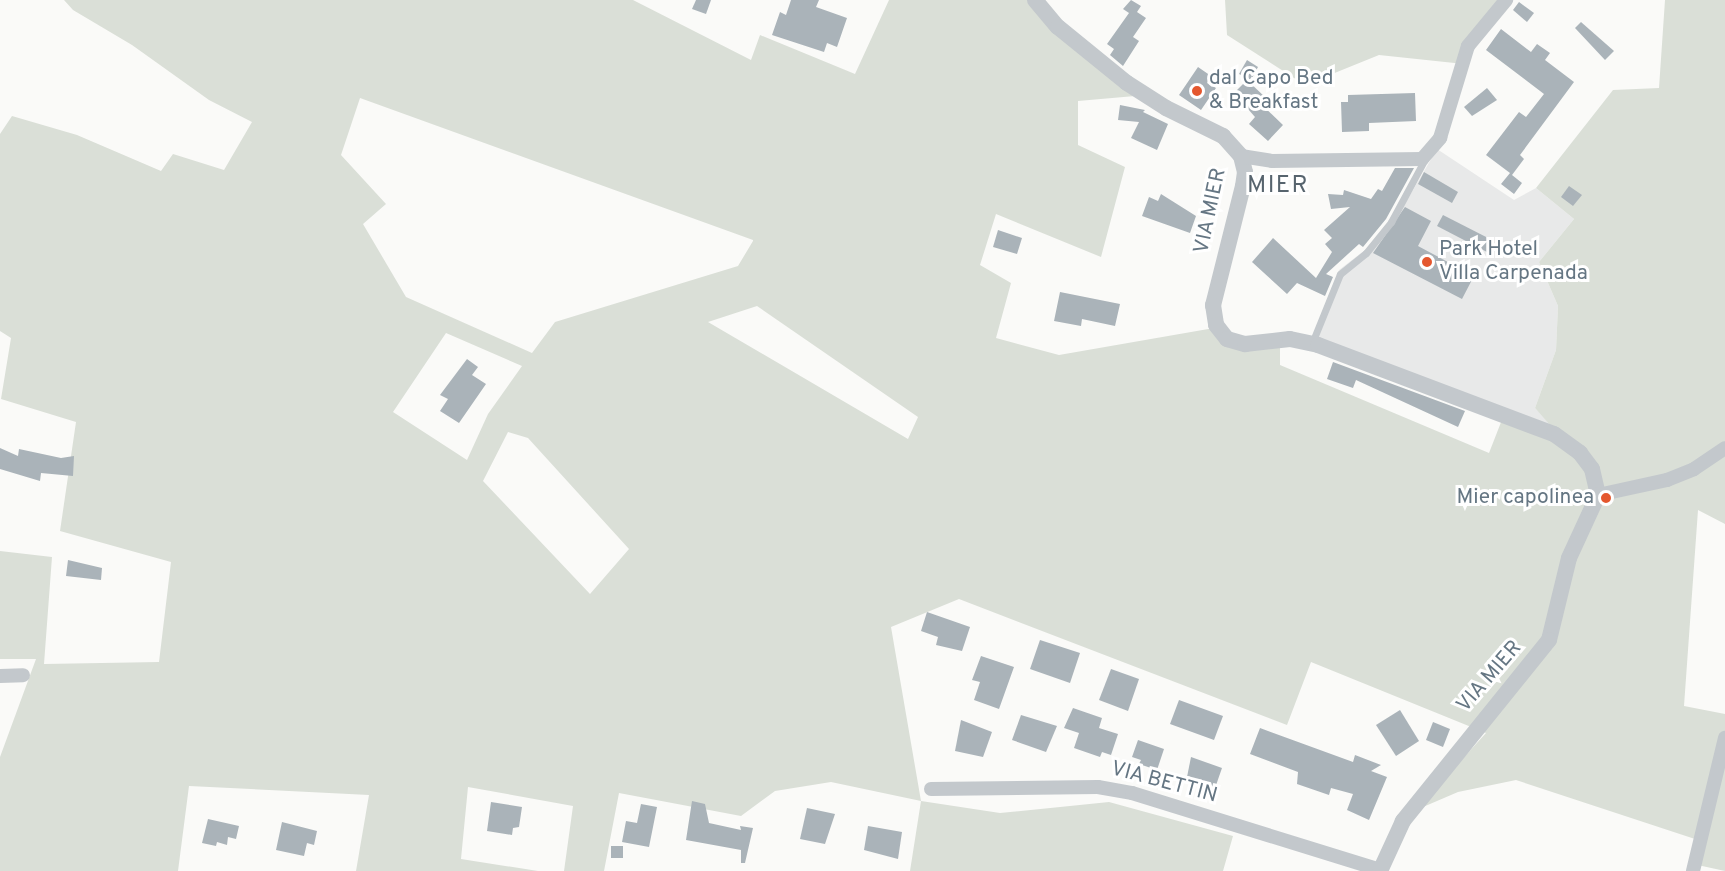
<!DOCTYPE html>
<html>
<head>
<meta charset="utf-8">
<style>
  body { margin:0 }
  #map { position:relative; width:1725px; height:871px; overflow:hidden; background:#fafaf8; font-family:Overpass,sans-serif }
  div>[style] { position:absolute }
  .built>* { inset:0; background:#e8e9e9 }
  .green>* { inset:0; background:#dadfd7 }
  .building>* { inset:0; background:#aab3b9 }
  .service>* { height:7px; margin:-3.5px; padding:0 3.5px; transform-origin:3.5px; border-radius:3.5px; background:#c3c8cc }
  .minor>* { height:14px; margin:-7px; padding:0 7px; transform-origin:7px; border-radius:7px; background:#c3c8cc }
  .tertiary>* { height:16px; margin:-8px; padding:0 8px; transform-origin:8px; border-radius:8px; background:#c3c8cc }
  .dots>* { width:16px; height:16px; translate:-50% -50%; box-sizing:border-box; border:3px solid #fff; border-radius:50% }
  span { translate:-50% -50%; white-space:nowrap; text-align:center; line-height:1.15; -webkit-text-stroke:6px #fff; paint-order:stroke }
  .poi-label { font-size:21px; color:#657683 }
  .left { translate:0 -50%; text-align:left }
  .right { translate:-100% -50%; text-align:right }
  .street-label { font-size:21px; color:#657683 }
  .quarter-label { font-size:24px; color:#57646e; letter-spacing:1.5px }
</style>
</head>
<body>
<div id="map">
  <div class="built">
    <i style="clip-path:polygon(1437px 149px,1514px 200px,1536px 188px,1574px 219px,1539px 262px,1558px 306px,1556px 350px,1535px 408px,1559px 434px,1311px 340px,1339px 270px,1365px 250px,1406px 202px)"></i>
  </div>
  <div class="green">
    <i style="clip-path:polygon(evenodd,64px 0,633px 0,751px 60px,760px 35px,855px 74px,889px 0,1031px 0,1135px 96px,1078px 101px,1078px 145px,1125px 167px,1101px 257px,996px 214px,980px 265px,1011px 283px,996px 338px,1059px 355px,1214px 328px,1228px 343px,1280px 341px,1280px 365px,1489px 453px,1505px 412px,1557px 433px,1535px 408px,1556px 350px,1558px 306px,1539px 262px,1574px 219px,1536px 188px,1613px 90px,1659px 88px,1665px 0,1725px 0,1725px 524px,1698px 510px,1684px 706px,1725px 714px,1725px 871px,1693px 864px,1698px 840px,1516px 780px,1458px 792px,1416px 810px,1486px 733px,1311px 662px,1287px 725px,959px 599px,891px 627px,921px 801px,1000px 813px,1109px 802px,1233px 836px,1223px 871px,910px 871px,921px 801px,831px 782px,775px 791px,741px 816px,619px 793px,604px 871px,564px 871px,573px 806px,468px 787px,461px 859px,538px 871px,356px 871px,369px 795px,189px 786px,178px 871px,0 871px,0 757px,36px 659px,0 659px,0 551px,52px 557px,44px 664px,159px 662px,171px 562px,60px 531px,76px 422px,1px 399px,11px 338px,0 331px,0 134px,12px 116px,77px 135px,161px 171px,173px 154px,224px 170px,252px 122px,209px 100px,132px 45px,73px 10px,64px 0,360px 98px,753px 240px,753px 241px,738px 266px,555px 322px,532px 353px,406px 297px,363px 224px,386px 204px,341px 155px,360px 98px,64px 0,757px 306px,918px 417px,908px 439px,708px 322px,757px 306px,64px 0,446px 333px,522px 366px,488px 414px,467px 460px,393px 412px,446px 333px,64px 0,508px 432px,528px 438px,629px 549px,590px 594px,483px 481px,508px 432px)"></i>
    <i style="clip-path:polygon(1225px 0,1510px 0,1470px 46px,1464px 64px,1379px 55px,1305px 85px,1227px 35px)"></i>
  </div>
  <div class="building">
    <i style="clip-path:polygon(696px 0,711px 0,706px 14px,692px 9px)"></i>
    <i style="clip-path:polygon(791px 0,819px 0,816px 7px,847px 18px,837px 47px,827px 43px,824px 52px,772px 35px,780px 12px,786px 15px)"></i>
    <i style="clip-path:polygon(1131px 0,1141px 6px,1137px 12px,1146px 18px,1133px 37px,1139px 41px,1123px 66px,1110px 55px,1114px 49px,1107px 44px,1129px 13px,1123px 9px)"></i>
    <i style="clip-path:polygon(1519px 2px,1534px 13px,1527px 22px,1513px 10px)"></i>
    <i style="clip-path:polygon(1581px 22px,1614px 51px,1605px 60px,1575px 28px)"></i>
    <i style="clip-path:polygon(1501px 29px,1531px 52px,1537px 44px,1550px 53px,1545px 60px,1574px 82px,1520px 155px,1524px 159px,1512px 175px,1522px 183px,1514px 194px,1501px 184px,1510px 173px,1486px 155px,1519px 112px,1526px 117px,1544px 94px,1486px 50px)"></i>
    <i style="clip-path:polygon(1247px 60px,1258px 67px,1251px 80px,1239px 74px)"></i>
    <i style="clip-path:polygon(1198px 67px,1211px 76px,1207px 83px,1216px 88px,1201px 110px,1179px 95px)"></i>
    <i style="clip-path:polygon(1247px 80px,1266px 98px,1261px 104px,1283px 125px,1268px 141px,1249px 124px,1255px 117px,1234px 93px)"></i>
    <i style="clip-path:polygon(1487px 88px,1497px 100px,1472px 116px,1464px 107px)"></i>
    <i style="clip-path:polygon(1415px 93px,1416px 121px,1369px 123px,1369px 131px,1342px 132px,1341px 102px,1348px 102px,1348px 95px)"></i>
    <i style="clip-path:polygon(1120px 105px,1145px 110px,1143px 112px,1168px 124px,1157px 150px,1131px 138px,1139px 122px,1118px 120px)"></i>
    <i style="clip-path:polygon(1395px 168px,1414px 168px,1386px 219px,1363px 247px,1359px 244px,1326px 274px,1333px 277px,1325px 296px,1297px 283px,1287px 294px,1252px 262px,1273px 238px,1316px 278px,1332px 252px,1325px 244px,1332px 238px,1324px 230px,1350px 207px,1331px 209px,1328px 194px,1343px 195px,1344px 190px,1371px 199px,1378px 189px,1382px 191px)"></i>
    <i style="clip-path:polygon(1424px 172px,1458px 192px,1452px 203px,1418px 184px)"></i>
    <i style="clip-path:polygon(1569px 186px,1582px 195px,1573px 206px,1561px 197px)"></i>
    <i style="clip-path:polygon(1161px 194px,1196px 216px,1190px 233px,1142px 216px,1149px 197px,1158px 201px)"></i>
    <i style="clip-path:polygon(1405px 207px,1431px 221px,1418px 246px,1474px 276px,1462px 299px,1373px 253px)"></i>
    <i style="clip-path:polygon(1443px 215px,1492px 240px,1487px 252px,1437px 226px)"></i>
    <i style="clip-path:polygon(998px 230px,1022px 238px,1017px 254px,993px 247px)"></i>
    <i style="clip-path:polygon(1060px 292px,1120px 304px,1115px 326px,1082px 319px,1081px 326px,1054px 321px)"></i>
    <i style="clip-path:polygon(467px 359px,478px 367px,472px 375px,486px 384px,459px 423px,440px 411px,448px 399px,440px 395px)"></i>
    <i style="clip-path:polygon(1333px 362px,1465px 411px,1458px 427px,1356px 380px,1353px 388px,1327px 379px)"></i>
    <i style="clip-path:polygon(0 448px,18px 456px,19px 449px,61px 458px,74px 456px,73px 476px,41px 473px,40px 481px,0 469px)"></i>
    <i style="clip-path:polygon(68px 560px,102px 568px,101px 580px,66px 576px)"></i>
    <i style="clip-path:polygon(927px 612px,970px 627px,962px 651px,936px 645px,938px 637px,921px 631px)"></i>
    <i style="clip-path:polygon(1040px 640px,1080px 653px,1070px 683px,1030px 669px)"></i>
    <i style="clip-path:polygon(981px 656px,1014px 667px,999px 709px,974px 700px,980px 682px,972px 680px)"></i>
    <i style="clip-path:polygon(1111px 669px,1139px 679px,1128px 711px,1099px 700px)"></i>
    <i style="clip-path:polygon(1179px 700px,1223px 716px,1214px 740px,1170px 724px)"></i>
    <i style="clip-path:polygon(1073px 708px,1102px 718px,1099px 728px,1118px 734px,1111px 755px,1102px 752px,1100px 757px,1074px 748px,1079px 733px,1064px 728px)"></i>
    <i style="clip-path:polygon(1400px 710px,1419px 741px,1396px 756px,1376px 725px)"></i>
    <i style="clip-path:polygon(1021px 715px,1057px 726px,1046px 752px,1012px 740px)"></i>
    <i style="clip-path:polygon(961px 720px,992px 732px,983px 757px,955px 751px)"></i>
    <i style="clip-path:polygon(1433px 722px,1450px 729px,1443px 747px,1426px 740px)"></i>
    <i style="clip-path:polygon(1260px 728px,1353px 762px,1355px 755px,1381px 765px,1371px 771px,1387px 777px,1369px 820px,1347px 810px,1353px 794px,1331px 788px,1329px 795px,1297px 784px,1298px 772px,1250px 754px)"></i>
    <i style="clip-path:polygon(1138px 740px,1164px 749px,1157px 770px,1139px 764px,1141px 760px,1132px 757px)"></i>
    <i style="clip-path:polygon(1191px 757px,1222px 768px,1214px 791px,1186px 782px)"></i>
    <i style="clip-path:polygon(692px 801px,705px 804px,709px 823px,741px 830px,740px 826px,753px 828px,745px 863px,741px 863px,741px 850px,686px 840px)"></i>
    <i style="clip-path:polygon(491px 802px,522px 807px,519px 827px,513px 828px,512px 835px,487px 831px)"></i>
    <i style="clip-path:polygon(641px 804px,657px 807px,649px 847px,622px 842px,626px 821px,637px 823px)"></i>
    <i style="clip-path:polygon(807px 808px,835px 814px,825px 844px,800px 839px)"></i>
    <i style="clip-path:polygon(208px 819px,239px 826px,236px 839px,228px 837px,227px 845px,217px 842px,216px 846px,202px 843px)"></i>
    <i style="clip-path:polygon(282px 822px,317px 831px,314px 845px,307px 843px,304px 856px,276px 850px)"></i>
    <i style="clip-path:polygon(868px 826px,902px 832px,898px 859px,864px 850px)"></i>
    <i style="clip-path:polygon(611px 846px,623px 846px,623px 858px,611px 858px)"></i>
  </div>
  <div class="service">
    <i style="left:1312px;top:343px;width:74px;rotate:-67.9deg"></i>
    <i style="left:1340px;top:274px;width:33px;rotate:-39deg"></i>
    <i style="left:1366px;top:253px;width:40px;rotate:-51deg"></i>
    <i style="left:1391px;top:222px;width:74px;rotate:-61.7deg"></i>
  </div>
  <div class="minor">
    <i style="left:1241px;top:156px;width:31px;rotate:9deg"></i>
    <i style="left:1272px;top:161px;width:150px;rotate:-0.8deg"></i>
    <i style="left:1422px;top:159px;width:28px;rotate:-49deg"></i>
    <i style="left:1440px;top:138px;width:96px;rotate:-73.1deg"></i>
    <i style="left:1468px;top:46px;width:60px;rotate:-50.4deg"></i>
    <i style="left:1598px;top:495px;width:71px;rotate:-12.3deg"></i>
    <i style="left:1667px;top:480px;width:29px;rotate:-22deg"></i>
    <i style="left:1694px;top:469px;width:37px;rotate:-34deg"></i>
    <i style="left:0;top:676px;width:23px;rotate:-2deg"></i>
    <i style="left:931px;top:789px;width:167px;rotate:-0.7deg"></i>
    <i style="left:1098px;top:787px;width:35px;rotate:10deg"></i>
    <i style="left:1132px;top:793px;width:260px;rotate:17.2deg"></i>
    <i style="left:1693px;top:871px;width:137px;rotate:-76.5deg"></i>
  </div>
  <div class="tertiary">
    <i style="left:1035px;top:0;width:35px;rotate:50deg"></i>
    <i style="left:1058px;top:27px;width:89px;rotate:39.1deg"></i>
    <i style="left:1127px;top:83px;width:46px;rotate:32.7deg"></i>
    <i style="left:1166px;top:108px;width:64px;rotate:26.2deg"></i>
    <i style="left:1223px;top:136px;width:27px;rotate:48deg"></i>
    <i style="left:1241px;top:156px;width:16px;rotate:76deg"></i>
    <i style="left:1245px;top:172px;width:14px;rotate:98deg"></i>
    <i style="left:1243px;top:186px;width:123px;rotate:104.1deg"></i>
    <i style="left:1213px;top:305px;width:20px;rotate:81deg"></i>
    <i style="left:1216px;top:325px;width:18px;rotate:52deg"></i>
    <i style="left:1227px;top:339px;width:19px;rotate:16deg"></i>
    <i style="left:1245px;top:344px;width:45px;rotate:-6.3deg"></i>
    <i style="left:1290px;top:339px;width:29px;rotate:12deg"></i>
    <i style="left:1318px;top:345px;width:252px;rotate:20.7deg"></i>
    <i style="left:1554px;top:434px;width:32px;rotate:36deg"></i>
    <i style="left:1580px;top:453px;width:20px;rotate:53deg"></i>
    <i style="left:1592px;top:469px;width:27px;rotate:77deg"></i>
    <i style="left:1598px;top:495px;width:69px;rotate:114.7deg"></i>
    <i style="left:1569px;top:558px;width:84px;rotate:103.7deg"></i>
    <i style="left:1549px;top:640px;width:233px;rotate:128.9deg"></i>
    <i style="left:1403px;top:821px;width:55px;rotate:114.7deg"></i>
  </div>
  <div class="dots">
    <i style="left:1197px;top:91px;background:#e4572e"></i>
    <i style="left:1427px;top:262px;background:#e4572e"></i>
    <i style="left:1606px;top:498px;background:#e4572e"></i>
  </div>
  <div class="poi-label">
    <span class="left" style="left:1209px;top:91px">dal Capo Bed<br>&amp; Breakfast</span>
    <span class="left" style="left:1439px;top:262px">Park Hotel<br>Villa Carpenada</span>
    <span class="right" style="left:1594px;top:498px">Mier capolinea</span>
  </div>
  <div class="street-label">
    <span style="left:1211px;top:211px;rotate:-78deg">VIA MIER</span>
    <span style="left:1490px;top:677px;rotate:-49deg">VIA MIER</span>
    <span style="left:1164px;top:783px;rotate:15deg">VIA BETTIN</span>
  </div>
  <div class="quarter-label">
    <span style="left:1278px;top:187px">MIER</span>
  </div>
</div>
</body>
</html>
